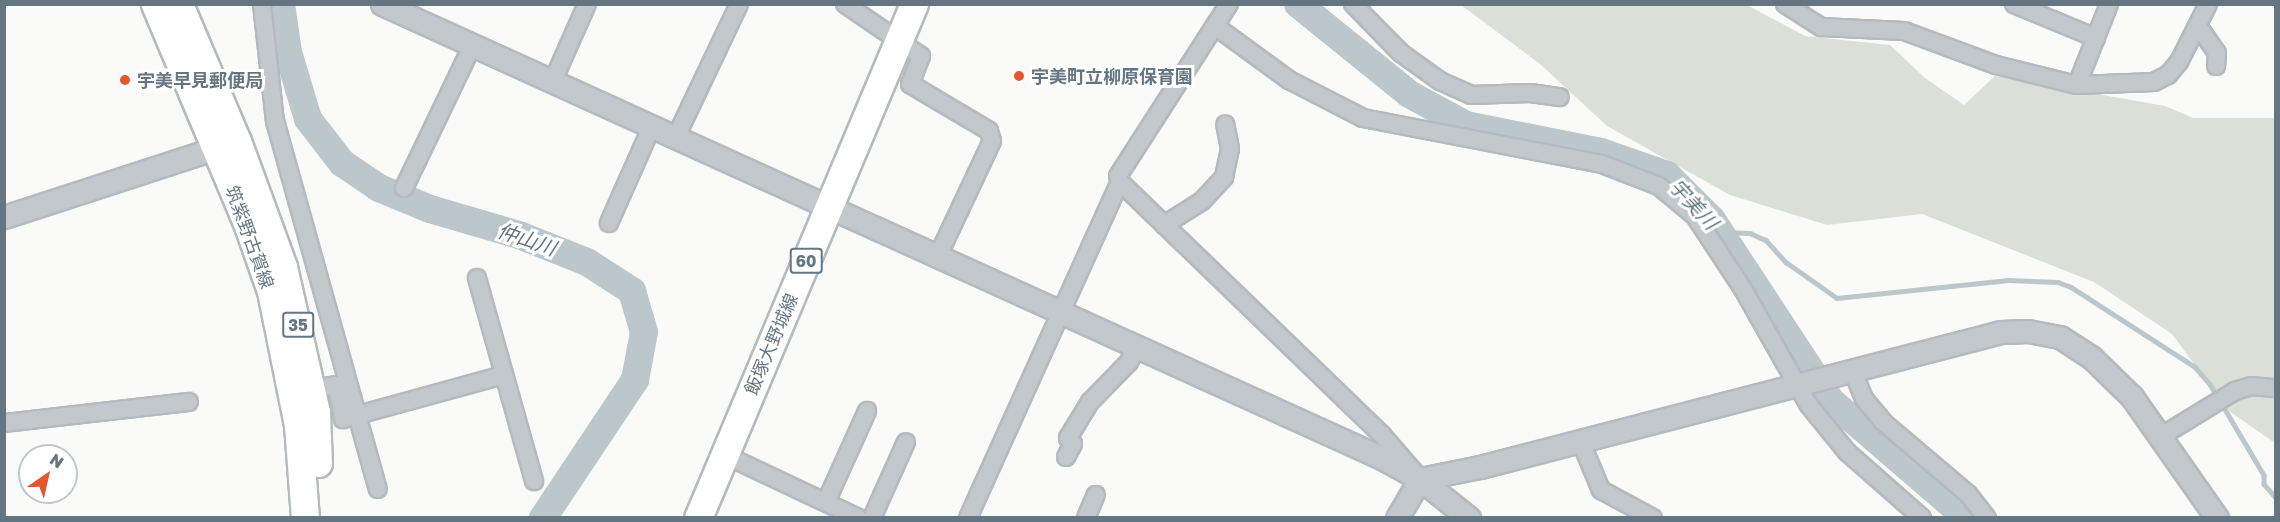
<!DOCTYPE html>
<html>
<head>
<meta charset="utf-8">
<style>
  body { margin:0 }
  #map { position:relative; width:2280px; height:522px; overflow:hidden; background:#fafaf8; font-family:"Golos Text","Noto Sans JP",sans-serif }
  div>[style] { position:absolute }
  .green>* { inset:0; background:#dadfd7 }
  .stream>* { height:4.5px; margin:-2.25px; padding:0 2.25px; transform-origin:2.25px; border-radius:2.25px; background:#bbc7cb }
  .river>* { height:28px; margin:-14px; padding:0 14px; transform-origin:14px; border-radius:14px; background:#bbc7cb }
  .roads { filter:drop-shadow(2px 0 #b5babe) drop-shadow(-2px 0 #b5babe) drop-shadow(0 2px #b5babe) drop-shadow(0 -2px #b5babe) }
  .minor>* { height:16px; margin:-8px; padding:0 8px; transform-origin:8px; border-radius:8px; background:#c3c8cc }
  .tertiary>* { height:21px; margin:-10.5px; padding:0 10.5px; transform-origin:10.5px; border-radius:10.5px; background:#c3c8cc }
  .primary>* { height:27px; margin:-13.5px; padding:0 13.5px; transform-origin:13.5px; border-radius:13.5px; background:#fff }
  .dots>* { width:16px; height:16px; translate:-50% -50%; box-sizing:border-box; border:3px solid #fff; border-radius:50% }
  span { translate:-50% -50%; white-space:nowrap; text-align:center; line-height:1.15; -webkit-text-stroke:6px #fff; paint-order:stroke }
  .shield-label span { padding:2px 4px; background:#fff; border:2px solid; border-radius:4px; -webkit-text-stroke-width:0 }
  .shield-label { font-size:16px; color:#657683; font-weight:700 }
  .poi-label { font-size:18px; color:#657683; font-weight:700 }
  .left { translate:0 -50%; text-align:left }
  .street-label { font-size:18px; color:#657683 }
  .water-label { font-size:20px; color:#60757c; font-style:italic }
  .frame { position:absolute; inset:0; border:6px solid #657683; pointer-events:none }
  .north { position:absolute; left:18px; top:444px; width:60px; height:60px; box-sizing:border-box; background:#fff; border:2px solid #c1c8cd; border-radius:50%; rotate:34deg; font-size:16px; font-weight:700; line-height:24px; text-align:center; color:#657683 }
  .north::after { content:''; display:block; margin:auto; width:21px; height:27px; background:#e4572e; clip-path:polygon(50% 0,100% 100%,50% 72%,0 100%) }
</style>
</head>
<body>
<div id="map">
  <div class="green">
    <i style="clip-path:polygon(1461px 5px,1747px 5px,1805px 36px,1890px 45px,1925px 78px,1964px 105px,1995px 76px,2165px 106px,2193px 118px,2275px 118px,2275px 443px,2229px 411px,2172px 334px,2094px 282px,1922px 214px,1827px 225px,1730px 195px,1607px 126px,1540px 64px)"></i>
  </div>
  <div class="stream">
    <i style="left:1721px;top:232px;width:29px;rotate:2deg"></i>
    <i style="left:1750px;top:233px;width:17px;rotate:24deg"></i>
    <i style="left:1766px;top:240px;width:30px;rotate:48deg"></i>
    <i style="left:1786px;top:262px;width:62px;rotate:35.2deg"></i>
    <i style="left:1837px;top:298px;width:172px;rotate:-6deg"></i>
    <i style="left:2008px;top:280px;width:50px;rotate:2.3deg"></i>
    <i style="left:2058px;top:282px;width:14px;rotate:21deg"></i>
    <i style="left:2071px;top:287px;width:148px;rotate:32.8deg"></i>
    <i style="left:2195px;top:367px;width:23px;rotate:49deg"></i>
    <i style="left:2210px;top:384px;width:106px;rotate:59.3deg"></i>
    <i style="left:2264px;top:475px;width:9px;rotate:90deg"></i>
    <i style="left:2264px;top:484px;width:18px;rotate:49deg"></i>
  </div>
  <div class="river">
    <i style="left:281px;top:4px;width:49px;rotate:81.7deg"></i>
    <i style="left:288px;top:52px;width:70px;rotate:73.4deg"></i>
    <i style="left:308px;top:119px;width:56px;rotate:52.3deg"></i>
    <i style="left:342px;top:163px;width:45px;rotate:34deg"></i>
    <i style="left:379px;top:188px;width:55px;rotate:22.4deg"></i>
    <i style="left:430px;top:209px;width:93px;rotate:16.3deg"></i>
    <i style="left:519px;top:235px;width:73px;rotate:21.7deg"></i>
    <i style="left:587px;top:262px;width:54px;rotate:32.8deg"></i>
    <i style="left:632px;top:291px;width:43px;rotate:73.7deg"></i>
    <i style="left:644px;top:332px;width:49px;rotate:100.6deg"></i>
    <i style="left:635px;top:380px;width:166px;rotate:123.7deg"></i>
    <i style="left:1298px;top:4px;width:143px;rotate:39deg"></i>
    <i style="left:1409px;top:94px;width:65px;rotate:28.5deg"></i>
    <i style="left:1466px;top:125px;width:138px;rotate:11.3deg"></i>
    <i style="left:1601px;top:152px;width:70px;rotate:19.2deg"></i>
    <i style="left:1667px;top:175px;width:64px;rotate:45deg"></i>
    <i style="left:1712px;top:220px;width:217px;rotate:56.7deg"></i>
    <i style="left:1831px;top:401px;width:179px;rotate:40.7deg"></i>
  </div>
  <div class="roads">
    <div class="minor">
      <i style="left:262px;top:4px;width:118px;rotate:83.7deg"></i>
      <i style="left:275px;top:121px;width:382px;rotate:74.4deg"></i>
      <i style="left:845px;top:4px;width:92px;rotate:34.4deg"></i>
      <i style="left:921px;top:56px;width:30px;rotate:111deg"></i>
      <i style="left:910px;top:84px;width:92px;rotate:30.7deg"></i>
      <i style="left:989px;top:131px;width:10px;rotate:73deg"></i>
      <i style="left:992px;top:141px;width:129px;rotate:115.2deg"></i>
      <i style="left:1353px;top:4px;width:69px;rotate:45.6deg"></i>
      <i style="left:1401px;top:53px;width:48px;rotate:35.7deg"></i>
      <i style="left:1440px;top:81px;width:34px;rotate:24deg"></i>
      <i style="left:1471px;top:95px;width:59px;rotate:-1.9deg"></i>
      <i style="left:1530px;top:93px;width:30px;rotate:8deg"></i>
      <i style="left:1785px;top:4px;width:43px;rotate:32.6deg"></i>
      <i style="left:1821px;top:27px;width:83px;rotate:2.8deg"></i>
      <i style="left:1904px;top:31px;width:98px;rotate:20.3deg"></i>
      <i style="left:1996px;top:65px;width:83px;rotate:13.9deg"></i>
      <i style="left:2077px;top:85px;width:77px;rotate:-2.2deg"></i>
      <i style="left:2154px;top:82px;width:16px;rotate:-27deg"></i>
      <i style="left:2168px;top:75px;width:17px;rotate:-50deg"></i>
      <i style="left:2179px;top:62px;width:65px;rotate:-63.4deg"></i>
      <i style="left:2014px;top:4px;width:89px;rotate:22.5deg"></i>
      <i style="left:1215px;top:26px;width:92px;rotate:36.1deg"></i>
      <i style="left:1289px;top:80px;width:83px;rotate:27.2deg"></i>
      <i style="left:1363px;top:118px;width:243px;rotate:10.9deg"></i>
      <i style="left:1602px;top:164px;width:61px;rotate:21.1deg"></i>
      <i style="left:1659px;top:186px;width:47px;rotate:39.8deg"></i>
      <i style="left:1695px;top:216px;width:87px;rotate:56.7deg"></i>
      <i style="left:1743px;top:289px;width:132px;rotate:60.5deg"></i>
      <i style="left:1808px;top:404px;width:62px;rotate:50.9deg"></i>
      <i style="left:1847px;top:452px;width:100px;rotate:41.3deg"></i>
      <i style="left:2198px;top:26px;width:33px;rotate:55deg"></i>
      <i style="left:2217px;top:53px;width:13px;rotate:94deg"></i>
      <i style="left:552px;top:83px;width:86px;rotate:-66.1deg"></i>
      <i style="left:2077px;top:85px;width:87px;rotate:-68.4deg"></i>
      <i style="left:675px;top:139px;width:149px;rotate:-64.6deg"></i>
      <i style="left:1120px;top:182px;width:364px;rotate:44deg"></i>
      <i style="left:1382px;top:435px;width:49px;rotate:49.1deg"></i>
      <i style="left:404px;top:188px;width:157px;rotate:-64.4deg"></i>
      <i style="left:609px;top:223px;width:104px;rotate:-66.1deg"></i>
      <i style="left:1164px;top:225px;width:45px;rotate:-32.3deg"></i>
      <i style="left:1202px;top:201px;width:33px;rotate:-47deg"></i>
      <i style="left:1224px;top:177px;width:29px;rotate:-78deg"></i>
      <i style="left:1230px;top:149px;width:25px;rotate:-101deg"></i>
      <i style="left:477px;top:278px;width:211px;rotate:74.3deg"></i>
      <i style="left:1852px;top:369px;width:32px;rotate:68deg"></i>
      <i style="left:1864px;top:399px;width:30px;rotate:50deg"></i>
      <i style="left:1883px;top:422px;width:111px;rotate:40.3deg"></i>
      <i style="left:1968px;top:494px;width:31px;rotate:52deg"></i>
      <i style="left:311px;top:389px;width:25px;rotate:-9deg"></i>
      <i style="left:336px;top:385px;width:35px;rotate:78deg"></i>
      <i style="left:343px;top:419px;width:167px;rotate:-15.3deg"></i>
      <i style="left:4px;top:423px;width:186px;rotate:-6.5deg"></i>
      <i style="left:2160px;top:437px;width:88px;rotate:-31.5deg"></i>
      <i style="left:2235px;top:391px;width:17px;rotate:-17deg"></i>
      <i style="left:2251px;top:386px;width:25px;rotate:5deg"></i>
      <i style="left:1580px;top:440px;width:54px;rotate:67.2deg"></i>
      <i style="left:1601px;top:490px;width:59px;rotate:28.3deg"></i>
      <i style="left:725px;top:455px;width:147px;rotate:25.3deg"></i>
      <i style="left:1066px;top:457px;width:15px;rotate:-62deg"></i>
      <i style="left:1073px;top:444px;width:8px;rotate:-130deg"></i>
      <i style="left:1068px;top:438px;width:42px;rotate:-58.6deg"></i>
      <i style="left:1090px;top:402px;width:56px;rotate:-45.7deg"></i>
      <i style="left:1129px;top:362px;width:17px;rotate:-65deg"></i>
      <i style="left:826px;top:502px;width:100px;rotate:-65.7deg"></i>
      <i style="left:872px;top:518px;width:83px;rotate:-65.9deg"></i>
      <i style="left:968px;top:518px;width:369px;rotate:-65.7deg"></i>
      <i style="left:1120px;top:182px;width:6px;rotate:-108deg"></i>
      <i style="left:1118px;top:176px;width:205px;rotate:-57.2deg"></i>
      <i style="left:1086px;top:518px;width:25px;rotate:-67deg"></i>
    </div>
    <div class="tertiary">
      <i style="left:382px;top:4px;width:1098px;rotate:24.42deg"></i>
      <i style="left:1382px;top:458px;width:43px;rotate:28.9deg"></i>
      <i style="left:1420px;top:479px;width:63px;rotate:38.5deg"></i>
      <i style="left:4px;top:217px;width:237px;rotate:-18deg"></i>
      <i style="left:1397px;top:518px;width:45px;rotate:-59.5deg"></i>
      <i style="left:1420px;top:479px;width:61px;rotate:-11.3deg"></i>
      <i style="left:1480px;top:467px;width:538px;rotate:-14.53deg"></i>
      <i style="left:2001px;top:332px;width:27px;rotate:-2deg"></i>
      <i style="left:2028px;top:331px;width:33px;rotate:11deg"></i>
      <i style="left:2060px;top:337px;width:37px;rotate:33deg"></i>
      <i style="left:2091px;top:357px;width:57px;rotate:44.3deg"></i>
      <i style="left:2132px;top:397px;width:148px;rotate:54.9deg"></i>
    </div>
    <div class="primary">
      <i style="left:155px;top:4px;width:243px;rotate:67.2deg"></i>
      <i style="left:249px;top:228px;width:67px;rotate:70.8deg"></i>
      <i style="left:271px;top:291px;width:137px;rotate:78.6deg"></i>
      <i style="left:298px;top:425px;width:93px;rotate:85.7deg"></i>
      <i style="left:179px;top:4px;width:149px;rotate:67.1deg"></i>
      <i style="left:237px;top:141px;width:134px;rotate:69.9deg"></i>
      <i style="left:283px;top:267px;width:149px;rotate:77.2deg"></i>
      <i style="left:316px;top:412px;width:51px;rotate:87.8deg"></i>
      <i style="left:698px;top:518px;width:558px;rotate:-67.21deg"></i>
    </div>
  </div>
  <div class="dots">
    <i style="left:1019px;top:76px;background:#e4572e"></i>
    <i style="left:125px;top:80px;background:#e4572e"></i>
  </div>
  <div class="shield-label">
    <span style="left:806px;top:261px">60</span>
    <span style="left:298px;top:325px">35</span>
  </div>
  <div class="poi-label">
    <span class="left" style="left:1031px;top:76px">宇美町立柳原保育園</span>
    <span class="left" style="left:137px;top:80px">宇美早見郵便局</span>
  </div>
  <div class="street-label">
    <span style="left:250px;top:237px;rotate:70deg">筑紫野古賀線</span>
    <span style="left:771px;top:344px;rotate:-67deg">飯塚大野城線</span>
  </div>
  <div class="water-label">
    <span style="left:1694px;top:204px;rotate:47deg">宇美川</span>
    <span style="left:527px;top:239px;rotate:19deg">仲山川</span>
  </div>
  <div class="frame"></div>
  <div class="north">N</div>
</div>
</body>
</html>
